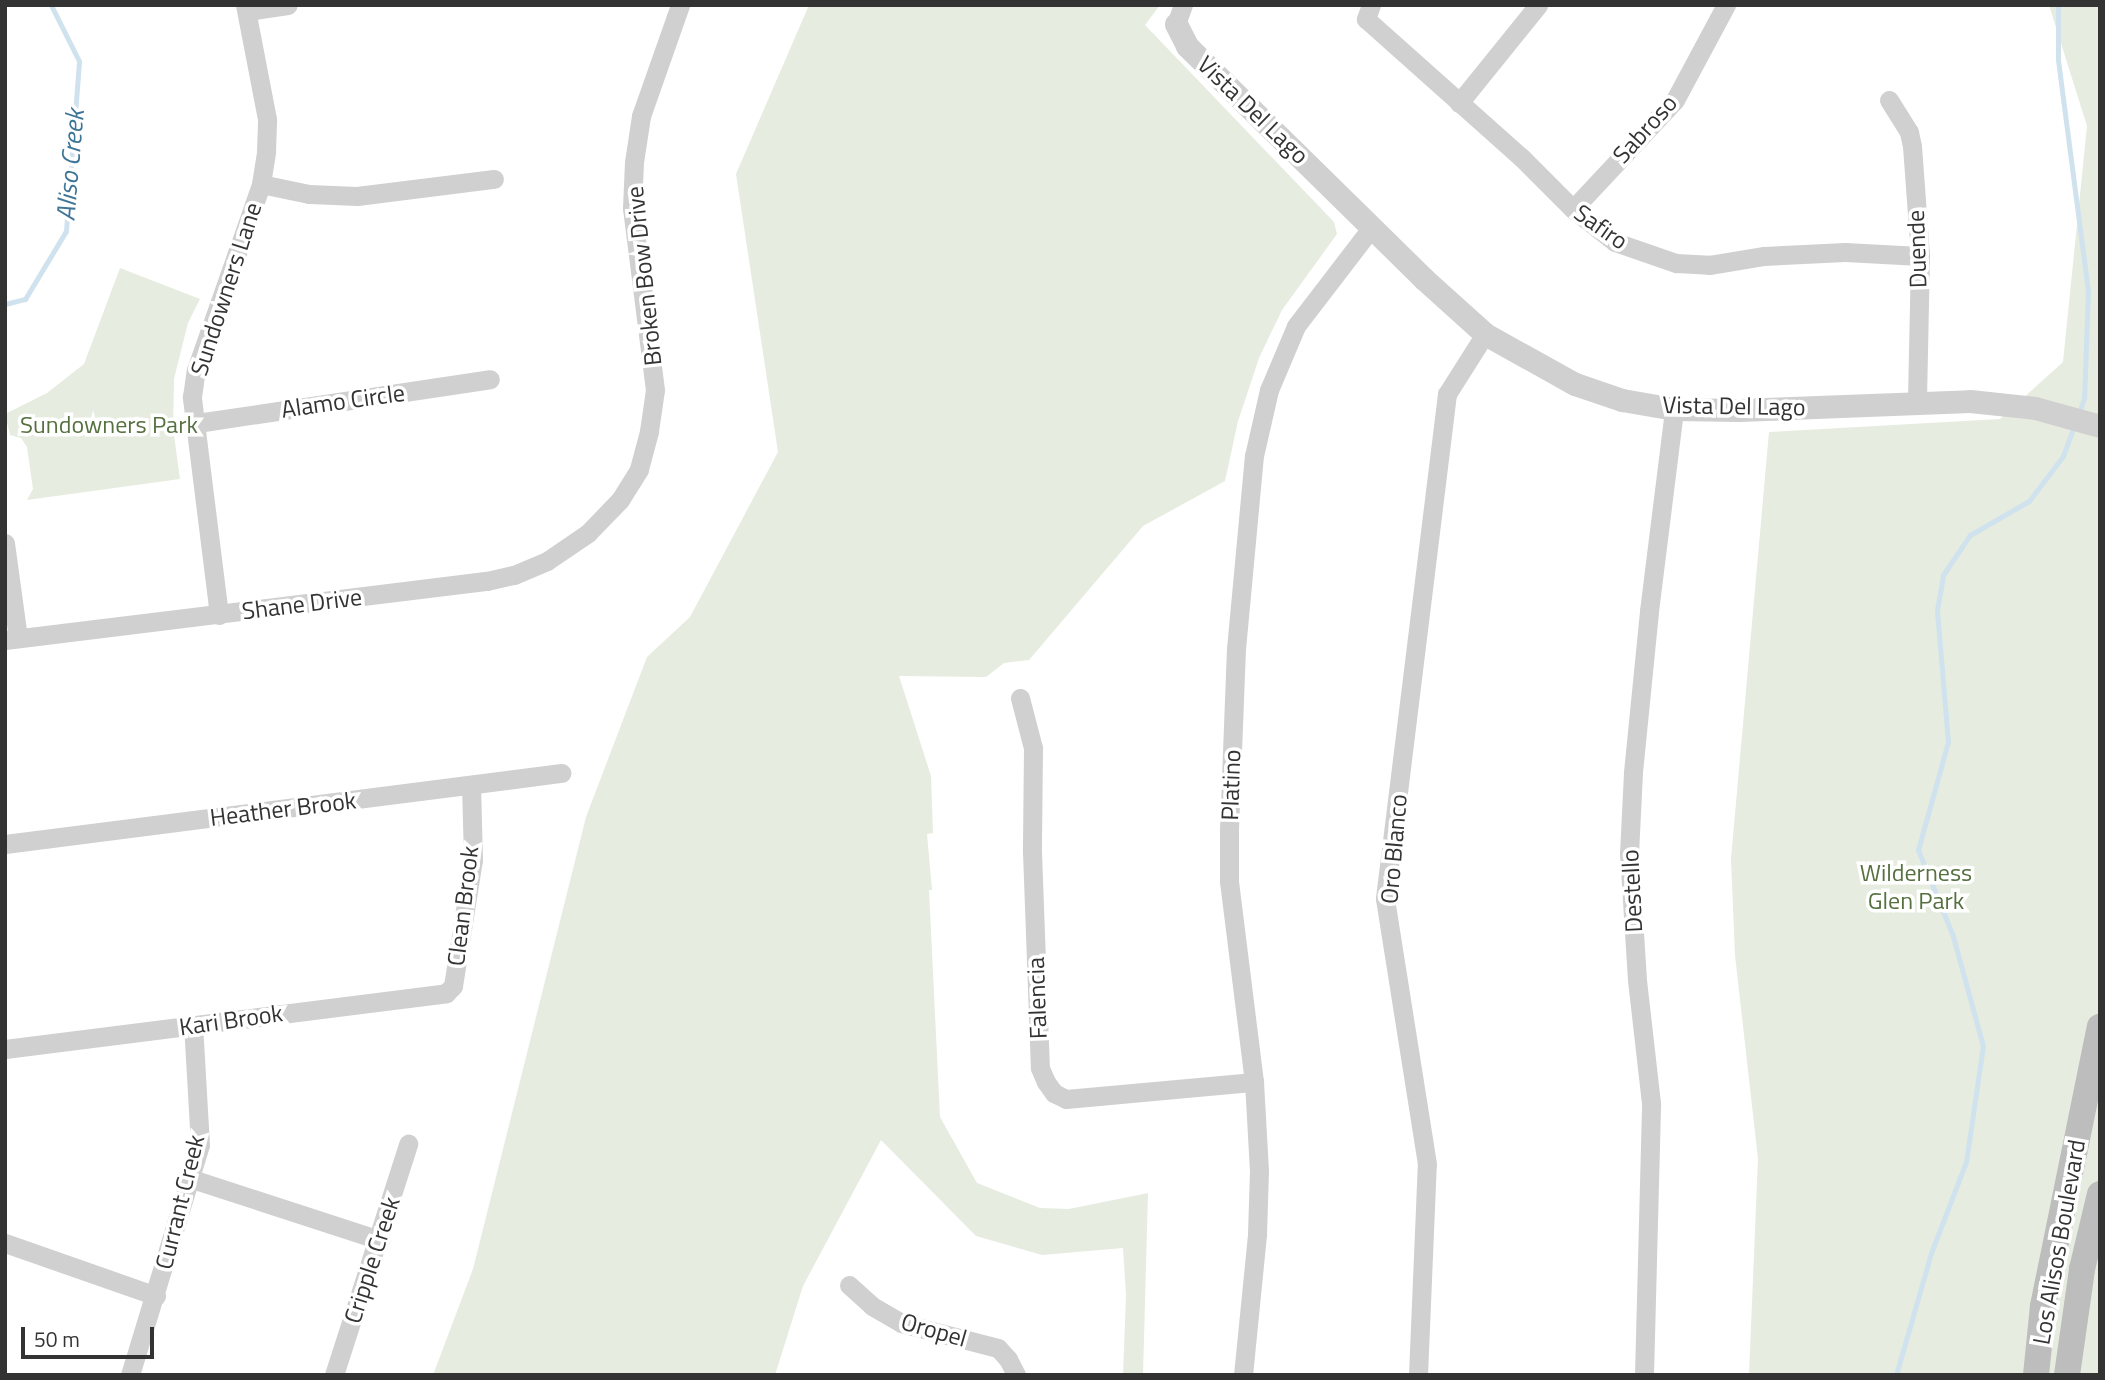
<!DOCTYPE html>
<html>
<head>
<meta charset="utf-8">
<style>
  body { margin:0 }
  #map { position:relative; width:2105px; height:1380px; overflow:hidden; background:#fff; font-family:"Titillium Web",sans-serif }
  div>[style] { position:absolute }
  .green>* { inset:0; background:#e6ecdf }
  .stream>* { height:5px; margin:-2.5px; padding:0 2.5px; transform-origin:2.5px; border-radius:2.5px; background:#cfe2ee }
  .minor>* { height:19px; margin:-9.5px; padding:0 9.5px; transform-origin:9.5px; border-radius:9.5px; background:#d0d0d0 }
  .tertiary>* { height:23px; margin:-11.5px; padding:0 11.5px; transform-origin:11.5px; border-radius:11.5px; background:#d0d0d0 }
  .secondary>* { height:26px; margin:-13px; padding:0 13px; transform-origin:13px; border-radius:13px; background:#bdbdbd }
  span { translate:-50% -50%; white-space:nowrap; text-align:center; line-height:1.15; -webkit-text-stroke:7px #fff; paint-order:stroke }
  .street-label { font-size:24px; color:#333 }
  .park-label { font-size:24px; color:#56703f }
  .water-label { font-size:26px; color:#3f7597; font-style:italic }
  .frame { position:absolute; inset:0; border:7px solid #333; pointer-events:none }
  .scale { position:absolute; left:21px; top:1327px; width:133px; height:32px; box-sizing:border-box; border:4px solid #333; border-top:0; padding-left:9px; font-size:21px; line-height:24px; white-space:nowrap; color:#333; -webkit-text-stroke:5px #fff; paint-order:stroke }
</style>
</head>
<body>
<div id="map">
  <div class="green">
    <i style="clip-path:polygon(809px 5px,1160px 5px,1145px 25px,1334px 222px,1337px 234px,1282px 310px,1259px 358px,1238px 421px,1225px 481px,1143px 526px,1029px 660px,1004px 663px,986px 677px,899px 676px,931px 776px,933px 833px,927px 834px,932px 890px,929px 890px,940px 1117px,977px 1183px,1040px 1208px,1069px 1209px,1148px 1193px,1143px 1375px,1123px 1375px,1126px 1295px,1123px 1248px,1042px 1255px,976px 1236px,881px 1140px,803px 1286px,775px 1375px,433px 1375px,473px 1269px,586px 817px,647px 657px,690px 617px,778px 452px,736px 174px)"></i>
    <i style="clip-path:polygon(2049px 5px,2100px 5px,2100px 1375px,1749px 1375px,1758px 1159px,1735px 955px,1731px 859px,1769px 432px,2000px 419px,2063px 362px,2087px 126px)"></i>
    <i style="clip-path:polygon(120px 268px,200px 299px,188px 323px,174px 379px,173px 428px,180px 479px,27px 500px,33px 489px,27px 447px,21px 438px,10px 435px,5px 414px,47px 393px,84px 364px)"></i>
  </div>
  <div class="stream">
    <i style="left:2058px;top:5px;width:55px;rotate:90deg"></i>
    <i style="left:2058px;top:60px;width:233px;rotate:82.6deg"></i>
    <i style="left:2088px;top:291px;width:107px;rotate:92.1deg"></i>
    <i style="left:2084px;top:398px;width:19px;rotate:108deg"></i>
    <i style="left:5px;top:304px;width:21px;rotate:-14deg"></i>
    <i style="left:25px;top:299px;width:79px;rotate:-58.9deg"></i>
    <i style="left:66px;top:231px;width:170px;rotate:-85.6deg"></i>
    <i style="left:79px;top:61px;width:63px;rotate:-116.6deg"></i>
    <i style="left:1896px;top:1375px;width:127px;rotate:-74deg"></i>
    <i style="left:1931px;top:1253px;width:97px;rotate:-69deg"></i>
    <i style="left:1966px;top:1162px;width:117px;rotate:-81.7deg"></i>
    <i style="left:1983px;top:1046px;width:114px;rotate:-105.3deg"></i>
    <i style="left:1953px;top:936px;width:93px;rotate:-112.1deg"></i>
    <i style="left:1918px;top:850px;width:112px;rotate:-74.5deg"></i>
    <i style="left:1948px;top:742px;width:132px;rotate:-94.8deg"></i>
    <i style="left:1937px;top:610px;width:36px;rotate:-80deg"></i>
    <i style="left:1943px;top:575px;width:48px;rotate:-56deg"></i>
    <i style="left:1970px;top:535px;width:68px;rotate:-30deg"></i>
    <i style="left:2029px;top:501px;width:56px;rotate:-52.9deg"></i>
    <i style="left:2063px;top:456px;width:33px;rotate:-70deg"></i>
  </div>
  <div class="minor">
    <i style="left:1371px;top:5px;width:15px;rotate:110deg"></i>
    <i style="left:1366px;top:19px;width:209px;rotate:41.7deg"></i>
    <i style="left:1522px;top:158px;width:72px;rotate:45deg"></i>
    <i style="left:1573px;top:209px;width:53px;rotate:38.2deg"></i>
    <i style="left:1615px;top:242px;width:65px;rotate:19deg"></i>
    <i style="left:1676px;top:263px;width:33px;rotate:3deg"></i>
    <i style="left:1709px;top:265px;width:56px;rotate:-9.3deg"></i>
    <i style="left:1764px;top:256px;width:81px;rotate:-2.8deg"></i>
    <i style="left:1845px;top:252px;width:75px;rotate:3.1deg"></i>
    <i style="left:247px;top:11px;width:41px;rotate:-8.3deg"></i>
    <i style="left:1176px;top:24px;width:20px;rotate:-70deg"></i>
    <i style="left:1889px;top:100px;width:38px;rotate:58deg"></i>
    <i style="left:1909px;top:132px;width:14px;rotate:78deg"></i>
    <i style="left:1912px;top:146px;width:110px;rotate:85.8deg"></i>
    <i style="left:1920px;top:256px;width:147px;rotate:91.2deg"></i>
    <i style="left:1459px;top:103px;width:126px;rotate:-51.1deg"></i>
    <i style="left:261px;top:184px;width:49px;rotate:11.8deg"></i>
    <i style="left:309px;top:194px;width:48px;rotate:2.4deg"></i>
    <i style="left:357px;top:196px;width:138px;rotate:-7.1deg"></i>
    <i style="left:1573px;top:209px;width:149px;rotate:-46.9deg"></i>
    <i style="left:1675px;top:100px;width:108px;rotate:-61.8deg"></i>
    <i style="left:197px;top:423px;width:296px;rotate:-8.5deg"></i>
    <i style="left:5px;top:543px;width:96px;rotate:82.2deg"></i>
    <i style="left:219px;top:615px;width:220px;rotate:-97.1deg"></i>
    <i style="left:192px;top:397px;width:27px;rotate:-82deg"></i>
    <i style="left:196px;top:370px;width:197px;rotate:-70.7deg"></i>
    <i style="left:261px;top:184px;width:33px;rotate:-81deg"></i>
    <i style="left:266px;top:151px;width:32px;rotate:-88deg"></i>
    <i style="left:267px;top:119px;width:116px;rotate:-100.9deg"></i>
    <i style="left:5px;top:640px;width:486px;rotate:-7deg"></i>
    <i style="left:487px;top:581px;width:28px;rotate:-13deg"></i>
    <i style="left:514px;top:575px;width:36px;rotate:-23deg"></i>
    <i style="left:547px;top:561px;width:50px;rotate:-34.3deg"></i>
    <i style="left:588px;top:533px;width:46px;rotate:-45.9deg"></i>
    <i style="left:620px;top:500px;width:36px;rotate:-58deg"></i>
    <i style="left:639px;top:469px;width:39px;rotate:-75deg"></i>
    <i style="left:649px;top:431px;width:41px;rotate:-81.7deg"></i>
    <i style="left:655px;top:390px;width:183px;rotate:-97.2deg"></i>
    <i style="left:632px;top:208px;width:46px;rotate:-87.5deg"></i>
    <i style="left:634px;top:162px;width:47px;rotate:-81.3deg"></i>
    <i style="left:641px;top:116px;width:118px;rotate:-70.6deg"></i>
    <i style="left:1020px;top:698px;width:52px;rotate:75.4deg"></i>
    <i style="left:1033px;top:748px;width:104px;rotate:90.6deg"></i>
    <i style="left:1032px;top:852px;width:216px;rotate:87.9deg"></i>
    <i style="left:1040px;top:1068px;width:15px;rotate:67deg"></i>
    <i style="left:1046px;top:1082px;width:14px;rotate:54deg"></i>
    <i style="left:1054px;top:1093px;width:13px;rotate:27deg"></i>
    <i style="left:1066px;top:1099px;width:189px;rotate:-5.2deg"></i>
    <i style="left:5px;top:844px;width:561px;rotate:-7.28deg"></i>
    <i style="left:5px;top:1049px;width:445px;rotate:-7.2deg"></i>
    <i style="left:446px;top:993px;width:10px;rotate:-45deg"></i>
    <i style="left:453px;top:986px;width:128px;rotate:-81deg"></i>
    <i style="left:473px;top:860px;width:75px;rotate:-91.5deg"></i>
    <i style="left:192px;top:1179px;width:198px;rotate:18deg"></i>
    <i style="left:5px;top:1243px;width:160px;rotate:19.3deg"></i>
    <i style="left:849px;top:1285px;width:31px;rotate:42deg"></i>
    <i style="left:872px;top:1306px;width:34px;rotate:30deg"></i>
    <i style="left:901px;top:1323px;width:100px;rotate:14.5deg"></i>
    <i style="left:998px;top:1348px;width:15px;rotate:48deg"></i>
    <i style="left:1008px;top:1359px;width:18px;rotate:63deg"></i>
    <i style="left:130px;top:1375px;width:240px;rotate:-73.1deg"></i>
    <i style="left:200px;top:1145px;width:120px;rotate:-93.3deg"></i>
    <i style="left:334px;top:1375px;width:243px;rotate:-72.2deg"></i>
    <i style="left:1243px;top:1375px;width:142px;rotate:-84.3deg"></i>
    <i style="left:1257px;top:1234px;width:63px;rotate:-88.2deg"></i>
    <i style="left:1259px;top:1171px;width:89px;rotate:-93.2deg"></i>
    <i style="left:1254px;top:1082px;width:203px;rotate:-97.1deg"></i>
    <i style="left:1229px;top:881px;width:51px;rotate:-90deg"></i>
    <i style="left:1229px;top:830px;width:181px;rotate:-87.8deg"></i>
    <i style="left:1236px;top:649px;width:194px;rotate:-84.7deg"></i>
    <i style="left:1254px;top:456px;width:68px;rotate:-77.2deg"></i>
    <i style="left:1269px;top:390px;width:69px;rotate:-67.1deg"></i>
    <i style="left:1296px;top:326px;width:125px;rotate:-52.5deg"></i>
    <i style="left:1418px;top:1375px;width:211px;rotate:-87.6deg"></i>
    <i style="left:1427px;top:1164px;width:269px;rotate:-99deg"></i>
    <i style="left:1385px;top:898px;width:508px;rotate:-82.99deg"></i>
    <i style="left:1447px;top:394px;width:71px;rotate:-57.7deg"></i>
    <i style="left:1644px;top:1375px;width:272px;rotate:-88.5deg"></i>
    <i style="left:1651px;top:1103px;width:124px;rotate:-96.5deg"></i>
    <i style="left:1637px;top:980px;width:126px;rotate:-93.6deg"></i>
    <i style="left:1629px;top:854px;width:82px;rotate:-87.2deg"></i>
    <i style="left:1633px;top:772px;width:162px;rotate:-84.3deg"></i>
    <i style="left:1649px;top:611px;width:204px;rotate:-82.9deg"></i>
  </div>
  <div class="tertiary">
    <i style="left:1176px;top:24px;width:25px;rotate:63deg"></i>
    <i style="left:1187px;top:46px;width:332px;rotate:44.5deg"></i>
    <i style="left:1424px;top:279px;width:82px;rotate:42deg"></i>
    <i style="left:1485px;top:334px;width:103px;rotate:29.1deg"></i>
    <i style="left:1575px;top:384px;width:50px;rotate:18.8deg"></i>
    <i style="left:1622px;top:400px;width:53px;rotate:9.8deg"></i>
    <i style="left:1674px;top:409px;width:65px;rotate:0.9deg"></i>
    <i style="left:1739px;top:410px;width:231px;rotate:-2.2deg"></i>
    <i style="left:1970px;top:401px;width:65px;rotate:6.1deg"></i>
    <i style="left:2035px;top:408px;width:67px;rotate:15.5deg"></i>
  </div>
  <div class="secondary">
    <i style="left:2036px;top:1375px;width:69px;rotate:-84.2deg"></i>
    <i style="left:2043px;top:1306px;width:285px;rotate:-78.5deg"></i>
    <i style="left:2067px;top:1375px;width:107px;rotate:-81.9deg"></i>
    <i style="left:2082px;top:1269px;width:77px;rotate:-76.5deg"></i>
  </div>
  <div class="street-label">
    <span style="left:1253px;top:110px;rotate:44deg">Vista Del Lago</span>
    <span style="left:1645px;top:129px;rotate:-48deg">Sabroso</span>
    <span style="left:1601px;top:227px;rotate:35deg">Safiro</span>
    <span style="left:1917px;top:249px;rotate:-92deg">Duende</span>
    <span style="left:644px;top:276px;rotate:-96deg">Broken Bow Drive</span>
    <span style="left:226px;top:289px;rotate:-72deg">Sundowners Lane</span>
    <span style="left:343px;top:401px;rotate:-8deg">Alamo Circle</span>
    <span style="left:1734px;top:406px;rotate:1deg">Vista Del Lago</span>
    <span style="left:302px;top:604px;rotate:-7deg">Shane Drive</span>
    <span style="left:1231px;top:785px;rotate:-88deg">Platino</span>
    <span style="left:283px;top:809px;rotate:-7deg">Heather Brook</span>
    <span style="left:1394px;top:849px;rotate:-85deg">Oro Blanco</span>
    <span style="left:1632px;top:891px;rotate:-93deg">Destello</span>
    <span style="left:463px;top:906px;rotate:-83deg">Clean Brook</span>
    <span style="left:1037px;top:998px;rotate:-92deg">Falencia</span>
    <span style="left:231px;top:1020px;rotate:-8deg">Kari Brook</span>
    <span style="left:180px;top:1202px;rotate:-76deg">Currant Creek</span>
    <span style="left:2059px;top:1242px;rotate:-80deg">Los Alisos Boulevard</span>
    <span style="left:372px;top:1260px;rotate:-72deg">Cripple Creek</span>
    <span style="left:934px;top:1330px;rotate:16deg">Oropel</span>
  </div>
  <div class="park-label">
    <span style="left:109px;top:425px">Sundowners Park</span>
    <span style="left:1916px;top:887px">Wilderness<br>Glen Park</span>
  </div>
  <div class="water-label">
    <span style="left:70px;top:165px;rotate:-85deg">Aliso Creek</span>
  </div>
  <div class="frame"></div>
  <div class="scale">50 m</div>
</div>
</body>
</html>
